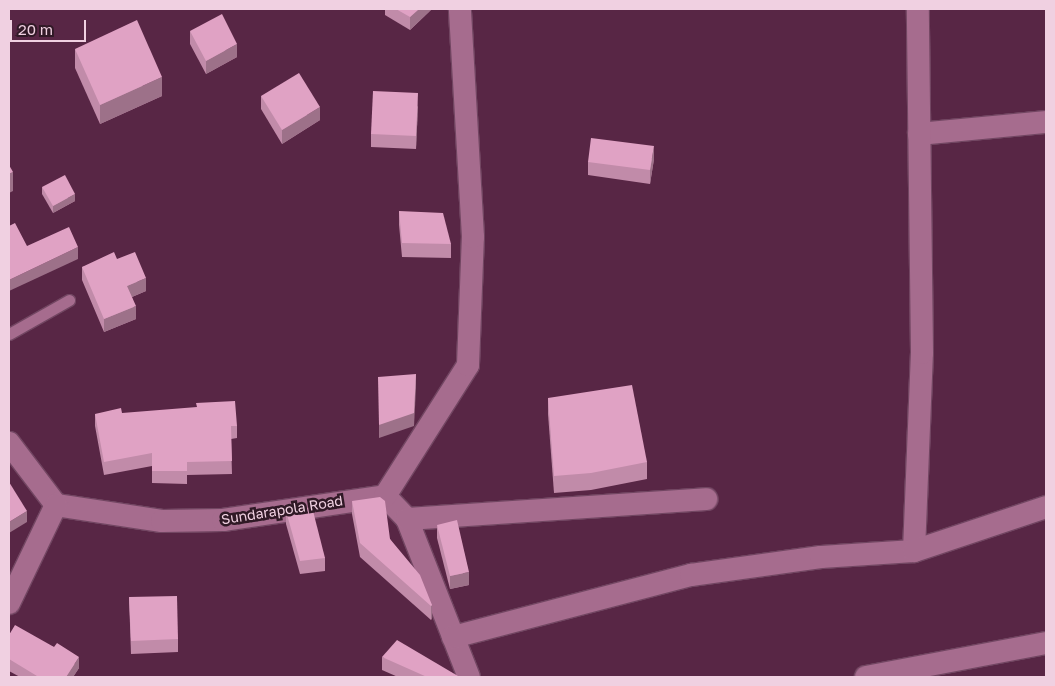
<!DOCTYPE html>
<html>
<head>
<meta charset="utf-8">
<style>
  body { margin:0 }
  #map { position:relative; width:1055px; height:686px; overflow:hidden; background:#582645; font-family:"Golos Text",sans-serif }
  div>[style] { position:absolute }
  .roads { filter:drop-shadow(1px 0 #724662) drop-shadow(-1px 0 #724662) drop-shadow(0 1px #724662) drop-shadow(0 -1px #724662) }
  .service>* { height:11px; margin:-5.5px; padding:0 5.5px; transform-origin:5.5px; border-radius:5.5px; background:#a66c8e }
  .minor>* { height:22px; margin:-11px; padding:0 11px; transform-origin:11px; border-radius:11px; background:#a66c8e }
  .wall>* { inset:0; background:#c18ba9 }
  .shaded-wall>* { inset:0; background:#9d7189 }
  .building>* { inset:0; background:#e0a2c4 }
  span { translate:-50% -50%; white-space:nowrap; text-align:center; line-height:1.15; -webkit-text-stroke:5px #301926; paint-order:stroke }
  .street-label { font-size:14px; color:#f0d0e1 }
  .frame { position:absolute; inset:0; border:10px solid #f0d0e1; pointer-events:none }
  .scale { position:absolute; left:10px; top:20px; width:76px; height:22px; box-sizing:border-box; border:2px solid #f0d0e1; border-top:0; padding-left:6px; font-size:15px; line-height:18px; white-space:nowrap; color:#f0d0e1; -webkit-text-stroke:4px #301926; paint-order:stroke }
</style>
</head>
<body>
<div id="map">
  <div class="roads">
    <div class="service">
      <i style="left:9px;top:334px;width:69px;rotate:-29.5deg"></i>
    </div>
    <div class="minor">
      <i style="left:919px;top:134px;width:128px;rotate:-5.4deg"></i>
      <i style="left:9px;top:443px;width:78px;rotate:52.8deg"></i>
      <i style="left:56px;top:505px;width:107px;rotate:8.6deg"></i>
      <i style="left:162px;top:521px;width:61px;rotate:-0.9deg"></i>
      <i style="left:223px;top:520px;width:164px;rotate:-8.4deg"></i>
      <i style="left:385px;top:496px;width:32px;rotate:46deg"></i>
      <i style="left:407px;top:519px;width:170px;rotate:68.6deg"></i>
      <i style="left:385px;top:496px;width:155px;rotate:-57.6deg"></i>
      <i style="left:468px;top:365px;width:128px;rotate:-87.8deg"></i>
      <i style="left:473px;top:237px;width:228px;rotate:-93.3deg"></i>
      <i style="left:407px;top:519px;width:300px;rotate:-3.8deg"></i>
      <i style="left:914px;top:551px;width:198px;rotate:-87.7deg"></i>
      <i style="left:922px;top:353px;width:344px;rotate:-90.7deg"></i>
      <i style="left:9px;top:603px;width:109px;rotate:-64.4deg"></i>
      <i style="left:453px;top:637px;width:246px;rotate:-14.6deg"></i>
      <i style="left:691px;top:575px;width:131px;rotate:-7.9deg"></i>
      <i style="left:821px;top:557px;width:93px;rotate:-3.7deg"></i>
      <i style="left:914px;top:551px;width:139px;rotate:-18.4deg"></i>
      <i style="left:866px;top:677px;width:183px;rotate:-10.7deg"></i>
    </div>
  </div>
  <div class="wall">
    <i style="clip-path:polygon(385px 9px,432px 9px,410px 30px,385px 15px)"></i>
    <i style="clip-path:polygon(190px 31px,237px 57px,206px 74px,190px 44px)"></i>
    <i style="clip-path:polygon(75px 49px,162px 96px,100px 124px,75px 68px)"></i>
    <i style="clip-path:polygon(261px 96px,320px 120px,282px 144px,261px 109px)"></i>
    <i style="clip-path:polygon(418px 106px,416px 149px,371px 147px,371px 134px)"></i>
    <i style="clip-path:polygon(654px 159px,650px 184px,588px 175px,588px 162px)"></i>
    <i style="clip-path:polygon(42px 187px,75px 201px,53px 213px,42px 194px)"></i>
    <i style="clip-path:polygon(399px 211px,451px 244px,451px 258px,402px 257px,399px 225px)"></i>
    <i style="clip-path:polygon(117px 259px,146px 291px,132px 297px,136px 319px,104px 332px,82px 280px,82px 267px)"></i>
    <i style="clip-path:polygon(548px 398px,647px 462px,647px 479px,591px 490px,554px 493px,548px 414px)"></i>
    <i style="clip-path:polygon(122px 413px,237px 426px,237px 438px,231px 439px,232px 474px,187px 475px,187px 484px,152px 483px,152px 466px,104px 475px,95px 426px,95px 414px)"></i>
    <i style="clip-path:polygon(352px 501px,390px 539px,432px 605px,432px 618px,431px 620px,360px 557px,352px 514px)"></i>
    <i style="clip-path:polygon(286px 511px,325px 558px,325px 571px,300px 574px,286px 524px)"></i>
    <i style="clip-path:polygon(437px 525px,469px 585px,450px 589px,437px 538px)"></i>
    <i style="clip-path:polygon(129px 597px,178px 639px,178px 652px,131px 654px)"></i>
    <i style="clip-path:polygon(9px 635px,54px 647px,79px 668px,73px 677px,20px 677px,9px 671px)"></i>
    <i style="clip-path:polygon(382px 657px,458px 677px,398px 677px,382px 670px)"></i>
  </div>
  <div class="shaded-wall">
    <i style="clip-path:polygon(419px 9px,432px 9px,410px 30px,410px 17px)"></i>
    <i style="clip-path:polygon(237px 44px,237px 57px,206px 74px,206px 61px)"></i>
    <i style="clip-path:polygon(162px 77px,162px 96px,100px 124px,100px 105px)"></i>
    <i style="clip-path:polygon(418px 93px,418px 106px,416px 149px,416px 136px)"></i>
    <i style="clip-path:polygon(320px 107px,320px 120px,282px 144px,282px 130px)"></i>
    <i style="clip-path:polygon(654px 146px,654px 159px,650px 184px,650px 170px)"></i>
    <i style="clip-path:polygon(13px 172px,13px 191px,9px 193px,9px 174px)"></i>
    <i style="clip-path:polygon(75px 194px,75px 201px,53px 213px,53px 206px)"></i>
    <i style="clip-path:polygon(78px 247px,78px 259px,9px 291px,9px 280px)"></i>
    <i style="clip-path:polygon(146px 278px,146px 291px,127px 299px,127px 286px)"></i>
    <i style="clip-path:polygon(136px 306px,136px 319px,104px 332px,104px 319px)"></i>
    <i style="clip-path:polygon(416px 374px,416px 388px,414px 426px,379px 438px,379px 425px)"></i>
    <i style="clip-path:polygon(27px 511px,27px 522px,9px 533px,9px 522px)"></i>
    <i style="clip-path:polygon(469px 572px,469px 585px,450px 589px,450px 576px)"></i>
    <i style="clip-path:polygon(432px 605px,432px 618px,431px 620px,431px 606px)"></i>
    <i style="clip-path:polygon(79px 657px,79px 668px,73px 677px,66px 677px)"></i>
  </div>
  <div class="building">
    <i style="clip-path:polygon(396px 9px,419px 9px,410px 17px)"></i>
    <i style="clip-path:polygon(222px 14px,237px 44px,206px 61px,190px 31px)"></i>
    <i style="clip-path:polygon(137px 20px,162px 77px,100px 105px,75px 49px)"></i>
    <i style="clip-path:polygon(299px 73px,320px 107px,282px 130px,261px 96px)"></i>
    <i style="clip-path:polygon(373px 91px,418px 93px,416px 136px,371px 134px)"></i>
    <i style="clip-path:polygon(591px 138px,654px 146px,650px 170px,588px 162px)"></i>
    <i style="clip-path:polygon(9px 165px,13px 172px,9px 174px)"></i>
    <i style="clip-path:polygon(65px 175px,75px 194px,53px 206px,42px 187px)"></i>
    <i style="clip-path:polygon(399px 211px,443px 213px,451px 244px,402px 243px)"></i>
    <i style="clip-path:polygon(15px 223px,27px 246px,69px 227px,78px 247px,9px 280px,9px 226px)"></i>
    <i style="clip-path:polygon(114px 252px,117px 259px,135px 252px,146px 278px,127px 286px,136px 306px,104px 319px,82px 267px)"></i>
    <i style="clip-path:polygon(416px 374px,414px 413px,379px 425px,378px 377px)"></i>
    <i style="clip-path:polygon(632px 385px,647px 462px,591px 473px,554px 476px,548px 398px)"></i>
    <i style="clip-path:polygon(235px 401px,237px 426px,231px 426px,232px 461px,187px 462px,187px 471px,152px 471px,152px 453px,104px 462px,95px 414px,121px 408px,122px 413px,197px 407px,196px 403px)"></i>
    <i style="clip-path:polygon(9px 482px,27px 511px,9px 522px)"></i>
    <i style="clip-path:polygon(380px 497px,385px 501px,390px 539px,420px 575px,432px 605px,431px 606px,360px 543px,352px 501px)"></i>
    <i style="clip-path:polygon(312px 507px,325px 558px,300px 561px,286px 511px)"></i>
    <i style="clip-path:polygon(457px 520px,469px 572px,450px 576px,437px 525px)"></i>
    <i style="clip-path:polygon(177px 596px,178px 639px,131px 641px,129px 597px)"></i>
    <i style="clip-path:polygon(15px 625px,54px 647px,57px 643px,79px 657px,66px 677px,36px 677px,37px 676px,9px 659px,9px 635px)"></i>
    <i style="clip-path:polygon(397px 640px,458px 676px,457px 677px,427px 677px,382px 657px)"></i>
  </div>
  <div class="street-label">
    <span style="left:282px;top:510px;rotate:-9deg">Sundarapola Road</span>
  </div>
  <div class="frame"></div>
  <div class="scale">20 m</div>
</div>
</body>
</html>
